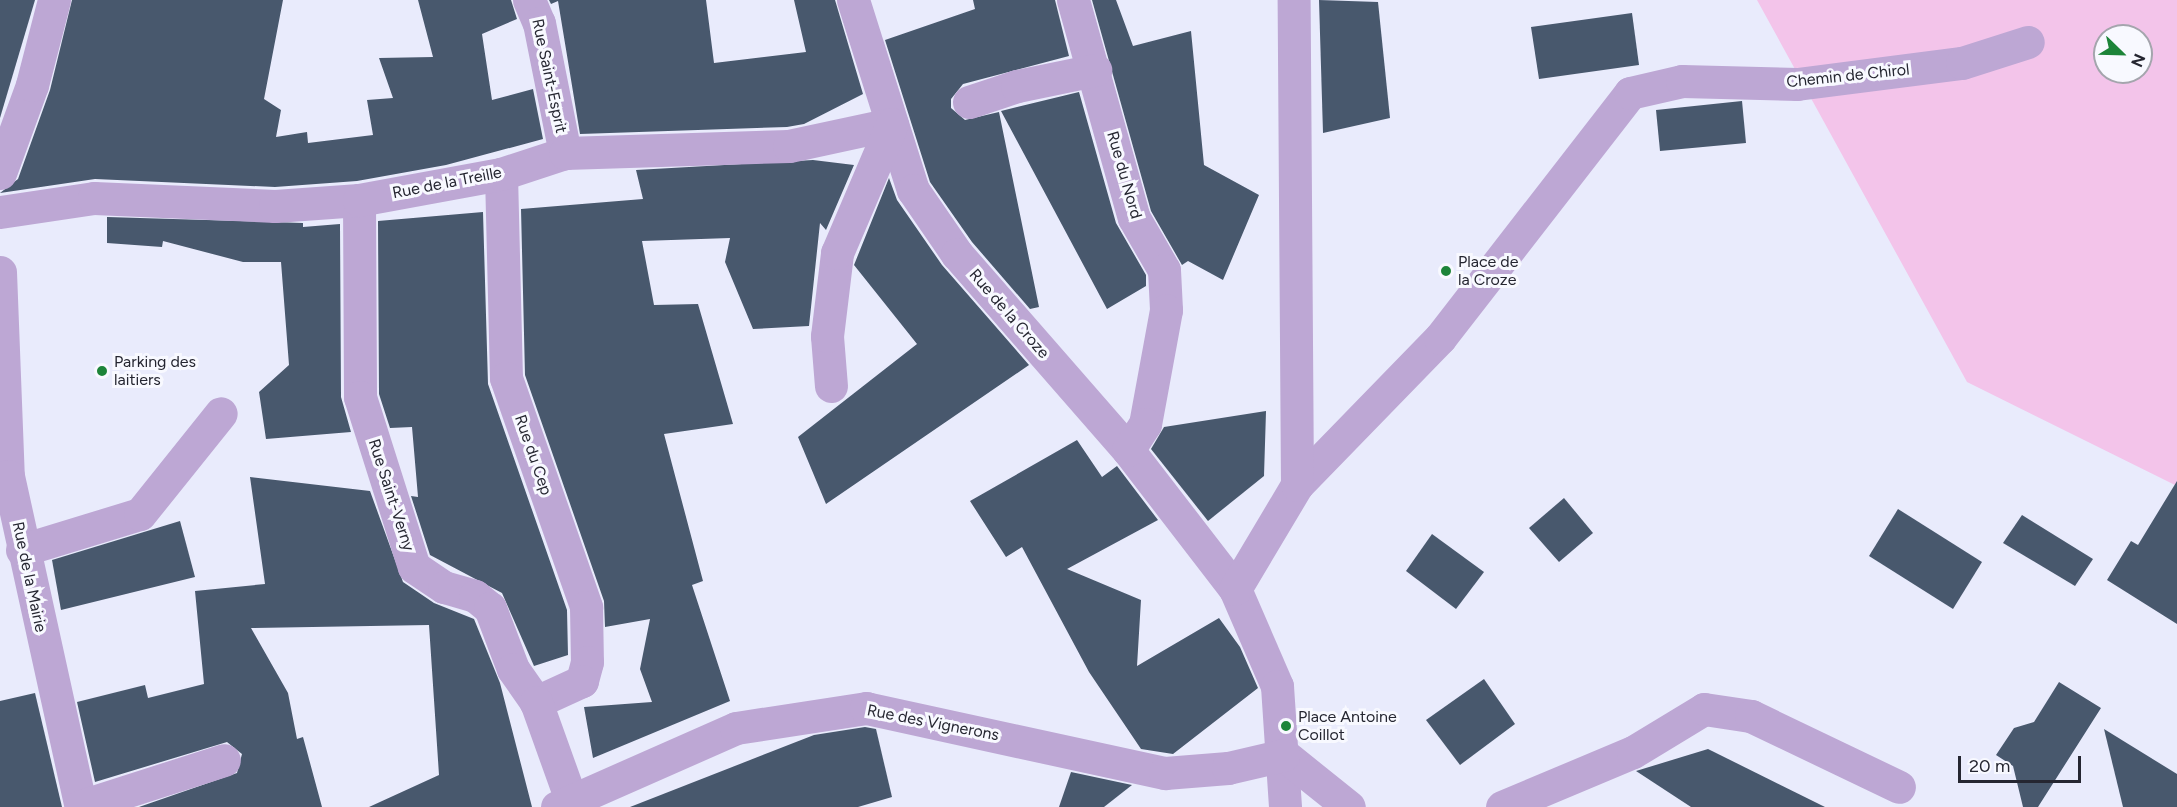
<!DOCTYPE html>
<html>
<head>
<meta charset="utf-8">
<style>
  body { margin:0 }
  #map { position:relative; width:2177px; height:807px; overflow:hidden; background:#e9ebfc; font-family:Figtree,sans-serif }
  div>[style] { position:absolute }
  .green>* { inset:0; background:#f3c4ea }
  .building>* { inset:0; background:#48586d }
  .minor>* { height:33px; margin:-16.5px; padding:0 16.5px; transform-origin:16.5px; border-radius:16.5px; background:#bda7d4 }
  .dots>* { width:16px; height:16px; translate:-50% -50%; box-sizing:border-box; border:3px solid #f8f9ff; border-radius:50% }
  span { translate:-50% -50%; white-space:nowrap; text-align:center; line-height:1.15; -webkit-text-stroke:6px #f8f9ff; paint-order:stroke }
  .street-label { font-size:16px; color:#252631 }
  .poi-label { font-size:16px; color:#252631 }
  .left { translate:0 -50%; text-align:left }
  .north { position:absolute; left:2093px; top:24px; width:60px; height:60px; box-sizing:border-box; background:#f8f9ff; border:2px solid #a4a5ad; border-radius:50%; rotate:113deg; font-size:16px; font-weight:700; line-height:24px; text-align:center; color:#252631 }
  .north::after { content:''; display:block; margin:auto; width:21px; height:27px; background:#1d8439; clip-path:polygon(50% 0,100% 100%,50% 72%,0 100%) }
  .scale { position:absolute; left:1958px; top:756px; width:123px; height:27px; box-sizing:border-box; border:3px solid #252631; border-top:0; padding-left:8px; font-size:18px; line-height:21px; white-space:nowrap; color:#252631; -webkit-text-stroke:4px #f8f9ff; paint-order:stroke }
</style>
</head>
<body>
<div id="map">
  <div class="green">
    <i style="clip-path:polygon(evenodd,1757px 0,2177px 0,2177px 486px,1967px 382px,1757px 0,2105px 36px,2141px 36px,2141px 72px,2105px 72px,2105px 36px)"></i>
  </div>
  <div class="building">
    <i style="clip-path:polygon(0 0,35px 0,0 118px)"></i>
    <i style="clip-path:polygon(72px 0,283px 0,264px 99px,281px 110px,276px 137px,307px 132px,308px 143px,373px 135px,367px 100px,393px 98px,379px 58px,433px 57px,418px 0,511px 0,517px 19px,482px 34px,492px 100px,533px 89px,543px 139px,446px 165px,357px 181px,275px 187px,95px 179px,0 193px,18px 179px,50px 90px)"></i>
    <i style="clip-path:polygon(549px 0,706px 0,714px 63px,806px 52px,794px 0,835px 0,863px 94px,804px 124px,787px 127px,580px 134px,558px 1px,551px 4px)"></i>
    <i style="clip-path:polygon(973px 0,1055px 0,1069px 56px,963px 84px,951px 99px,951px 108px,965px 120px,999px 112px,1039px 307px,1030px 309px,972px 242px,930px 182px,885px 40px,975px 9px)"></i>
    <i style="clip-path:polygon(1092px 0,1116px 0,1133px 46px,1191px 31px,1204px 165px,1259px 195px,1223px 280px,1188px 261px,1182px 265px,1151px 211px)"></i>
    <i style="clip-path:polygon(1319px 0,1378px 2px,1390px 118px,1323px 133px)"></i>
    <i style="clip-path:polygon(1632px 13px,1639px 65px,1539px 79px,1531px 27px)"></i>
    <i style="clip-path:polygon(1079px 92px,1116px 223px,1146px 275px,1146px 286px,1107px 309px,1001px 111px)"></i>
    <i style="clip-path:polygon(1742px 101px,1746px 143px,1660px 151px,1656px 110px)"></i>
    <i style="clip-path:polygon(813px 160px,854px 165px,826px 230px,820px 223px,809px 326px,753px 329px,725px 262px,730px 238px,642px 241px,654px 305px,698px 304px,733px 424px,664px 434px,703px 581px,692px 585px,730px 701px,593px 758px,584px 707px,652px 702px,640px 669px,650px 619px,605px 627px,604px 601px,525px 375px,521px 209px,643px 199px,636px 170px)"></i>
    <i style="clip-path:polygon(889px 178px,897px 200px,942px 265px,1029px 365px,826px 504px,798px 437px,917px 344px,854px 265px)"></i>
    <i style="clip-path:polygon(483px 212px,488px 384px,567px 610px,568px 655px,534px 666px,502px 593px,430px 555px,411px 496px,418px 497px,412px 427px,390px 428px,379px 394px,378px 221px)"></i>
    <i style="clip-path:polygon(107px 217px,303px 223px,303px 227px,340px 224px,341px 397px,351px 432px,266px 439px,259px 392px,289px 365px,281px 262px,243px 262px,163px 241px,162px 247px,107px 243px)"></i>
    <i style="clip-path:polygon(1266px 411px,1264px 476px,1208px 521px,1151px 449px,1164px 427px)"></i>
    <i style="clip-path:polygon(1077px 440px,1102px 477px,1117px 466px,1158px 520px,1067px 569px,1141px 600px,1137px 666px,1219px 618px,1240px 647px,1258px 688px,1173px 754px,1141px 749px,1089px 672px,1022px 547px,1006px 557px,970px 501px)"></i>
    <i style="clip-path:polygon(250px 477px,370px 491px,403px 582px,434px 603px,474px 619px,500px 683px,532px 807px,369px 807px,439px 775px,429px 625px,251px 628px,288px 693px,297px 739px,303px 737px,322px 807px,139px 807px,237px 773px,242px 754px,227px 742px,95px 782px,77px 702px,145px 685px,148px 698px,204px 684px,195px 591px,265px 584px)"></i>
    <i style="clip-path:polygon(2177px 481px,2177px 624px,2107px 580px,2131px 541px,2138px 545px)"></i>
    <i style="clip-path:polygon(1564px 498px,1593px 533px,1559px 562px,1529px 528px)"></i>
    <i style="clip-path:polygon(1898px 509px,1982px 562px,1953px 609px,1869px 556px)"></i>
    <i style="clip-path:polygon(2022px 515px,2093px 559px,2075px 586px,2003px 543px)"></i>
    <i style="clip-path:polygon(180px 521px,195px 577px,61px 610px,52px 560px)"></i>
    <i style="clip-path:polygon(1432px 534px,1484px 572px,1456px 609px,1406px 571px)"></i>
    <i style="clip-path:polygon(1484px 679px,1515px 724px,1460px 765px,1426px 720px)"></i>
    <i style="clip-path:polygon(2059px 682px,2101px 708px,2038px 807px,2023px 807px,2013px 766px,1996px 755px,2014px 728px,2034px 722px)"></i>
    <i style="clip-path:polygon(35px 693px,62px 807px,0 807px,0 701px)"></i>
    <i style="clip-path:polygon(865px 727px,876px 729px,892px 797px,858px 807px,630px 807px,814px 735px)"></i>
    <i style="clip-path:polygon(2104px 729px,2177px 774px,2177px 807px,2123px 807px)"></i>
    <i style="clip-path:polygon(1708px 749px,1825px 807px,1691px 807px,1636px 771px)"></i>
    <i style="clip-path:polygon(1071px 772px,1132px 785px,1104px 807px,1059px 807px)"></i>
  </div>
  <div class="minor">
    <i style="left:529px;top:0;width:25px;rotate:67deg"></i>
    <i style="left:539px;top:23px;width:133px;rotate:78.7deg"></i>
    <i style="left:853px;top:0;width:199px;rotate:72.5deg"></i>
    <i style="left:913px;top:190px;width:78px;rotate:55.5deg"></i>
    <i style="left:957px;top:254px;width:260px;rotate:48.9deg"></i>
    <i style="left:1128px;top:450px;width:175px;rotate:52.4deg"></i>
    <i style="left:1235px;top:589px;width:106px;rotate:66.6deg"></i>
    <i style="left:1277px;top:686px;width:121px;rotate:86.2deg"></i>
    <i style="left:1073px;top:0;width:226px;rotate:74.4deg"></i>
    <i style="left:1134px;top:218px;width:60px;rotate:60deg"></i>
    <i style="left:1164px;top:270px;width:40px;rotate:87.1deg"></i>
    <i style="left:1166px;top:310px;width:116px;rotate:100.4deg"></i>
    <i style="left:1145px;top:424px;width:31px;rotate:123deg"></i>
    <i style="left:969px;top:102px;width:51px;rotate:-18.4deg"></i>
    <i style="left:1017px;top:86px;width:80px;rotate:-11.6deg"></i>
    <i style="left:0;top:173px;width:94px;rotate:-70deg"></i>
    <i style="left:32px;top:85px;width:88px;rotate:-75.5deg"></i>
    <i style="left:501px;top:174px;width:204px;rotate:88.6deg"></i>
    <i style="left:506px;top:378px;width:243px;rotate:70.7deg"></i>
    <i style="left:586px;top:607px;width:55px;rotate:89deg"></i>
    <i style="left:587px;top:662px;width:20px;rotate:105deg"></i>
    <i style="left:582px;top:681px;width:51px;rotate:155.5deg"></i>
    <i style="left:359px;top:200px;width:197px;rotate:89.7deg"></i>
    <i style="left:360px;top:397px;width:178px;rotate:72.4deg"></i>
    <i style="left:414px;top:567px;width:36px;rotate:34deg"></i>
    <i style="left:444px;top:587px;width:32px;rotate:16deg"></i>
    <i style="left:475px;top:596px;width:19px;rotate:39deg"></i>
    <i style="left:490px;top:608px;width:65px;rotate:69.3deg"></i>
    <i style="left:513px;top:669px;width:40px;rotate:55.1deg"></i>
    <i style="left:536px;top:702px;width:104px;rotate:70.3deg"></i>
    <i style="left:0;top:212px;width:95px;rotate:-8.5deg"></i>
    <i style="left:94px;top:198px;width:181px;rotate:2.5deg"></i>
    <i style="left:275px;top:206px;width:84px;rotate:-4.1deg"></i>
    <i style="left:359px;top:200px;width:144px;rotate:-10.4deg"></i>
    <i style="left:501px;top:174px;width:67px;rotate:-18.2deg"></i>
    <i style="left:565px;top:153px;width:224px;rotate:-1.8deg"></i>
    <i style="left:789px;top:146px;width:105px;rotate:-12.1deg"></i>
    <i style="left:0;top:272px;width:204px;rotate:87.8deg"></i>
    <i style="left:8px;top:476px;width:339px;rotate:77.6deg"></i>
    <i style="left:831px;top:386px;width:50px;rotate:-94.6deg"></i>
    <i style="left:827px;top:336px;width:84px;rotate:-83.1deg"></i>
    <i style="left:837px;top:253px;width:140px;rotate:-66.9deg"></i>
    <i style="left:1297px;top:485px;width:205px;rotate:-45.8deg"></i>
    <i style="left:1440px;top:338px;width:310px;rotate:-52.2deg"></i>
    <i style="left:1630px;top:93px;width:53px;rotate:-13deg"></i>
    <i style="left:1682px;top:81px;width:115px;rotate:1.5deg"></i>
    <i style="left:1797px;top:84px;width:166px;rotate:-7.3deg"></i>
    <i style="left:1962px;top:63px;width:69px;rotate:-17.7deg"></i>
    <i style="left:22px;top:550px;width:123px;rotate:-17deg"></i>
    <i style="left:140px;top:514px;width:129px;rotate:-51.3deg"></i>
    <i style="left:1235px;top:589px;width:121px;rotate:-59.2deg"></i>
    <i style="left:1297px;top:485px;width:485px;rotate:-90.4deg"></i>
    <i style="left:1284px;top:755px;width:83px;rotate:38.7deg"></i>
    <i style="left:81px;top:806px;width:150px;rotate:-17.8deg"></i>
    <i style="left:557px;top:807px;width:196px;rotate:-23.8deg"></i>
    <i style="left:736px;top:728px;width:132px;rotate:-8.7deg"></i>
    <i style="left:866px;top:708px;width:306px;rotate:12.3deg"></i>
    <i style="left:1165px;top:773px;width:63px;rotate:-4.5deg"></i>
    <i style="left:1228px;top:768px;width:57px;rotate:-13.1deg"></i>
    <i style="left:1502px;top:807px;width:142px;rotate:-22.8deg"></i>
    <i style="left:1633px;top:752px;width:83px;rotate:-31.2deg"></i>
    <i style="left:1704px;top:709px;width:48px;rotate:8.5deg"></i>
    <i style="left:1751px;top:716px;width:164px;rotate:25.6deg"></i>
  </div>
  <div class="dots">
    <i style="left:1446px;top:271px;background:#1d8439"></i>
    <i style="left:102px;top:371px;background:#1d8439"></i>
    <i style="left:1286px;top:726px;background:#1d8439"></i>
  </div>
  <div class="street-label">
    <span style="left:549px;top:76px;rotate:78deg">Rue Saint-Esprit</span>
    <span style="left:1848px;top:76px;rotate:-6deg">Chemin de Chirol</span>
    <span style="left:1124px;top:175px;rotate:74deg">Rue du Nord</span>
    <span style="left:447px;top:183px;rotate:-11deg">Rue de la Treille</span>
    <span style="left:1009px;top:314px;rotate:49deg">Rue de la Croze</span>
    <span style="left:533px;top:455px;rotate:71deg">Rue du Cep</span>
    <span style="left:391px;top:495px;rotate:72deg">Rue Saint-Verny</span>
    <span style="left:29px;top:577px;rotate:78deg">Rue de la Mairie</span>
    <span style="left:933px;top:723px;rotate:11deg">Rue des Vignerons</span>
  </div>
  <div class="poi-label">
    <span class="left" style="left:1458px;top:271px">Place de<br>la Croze</span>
    <span class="left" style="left:114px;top:371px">Parking des<br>laitiers</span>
    <span class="left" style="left:1298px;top:726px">Place Antoine<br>Coillot</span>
  </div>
  <div class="north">N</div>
  <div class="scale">20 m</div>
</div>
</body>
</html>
